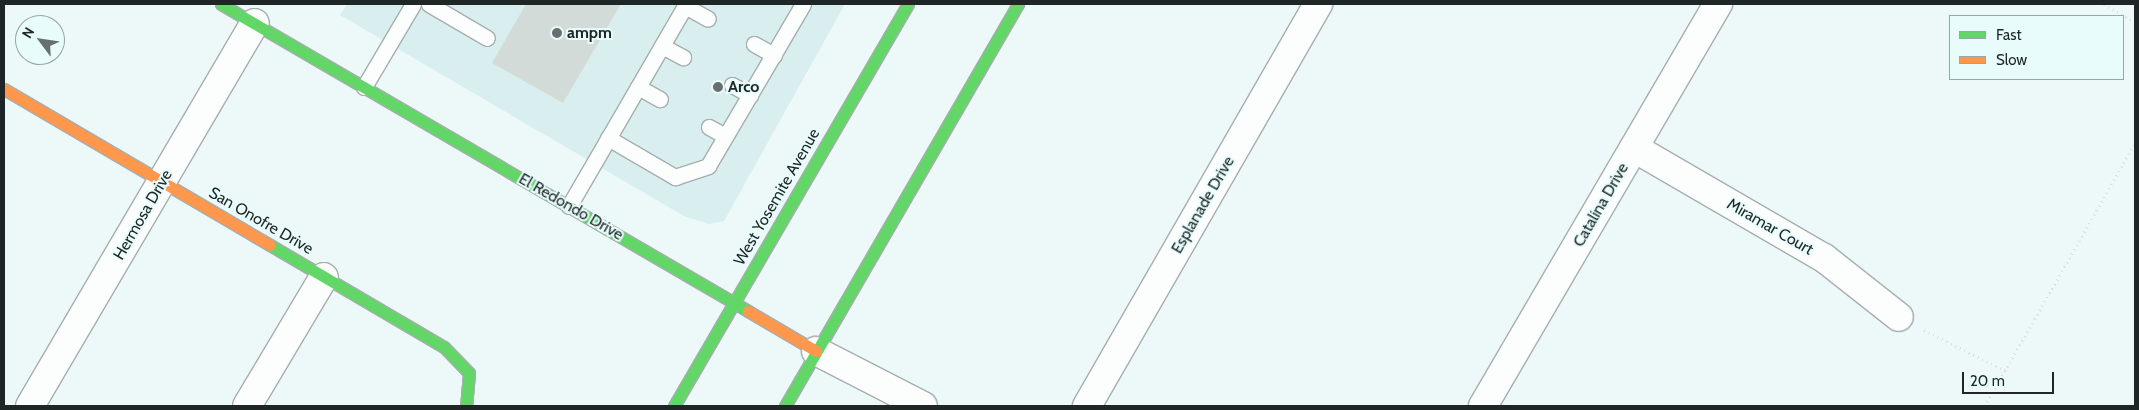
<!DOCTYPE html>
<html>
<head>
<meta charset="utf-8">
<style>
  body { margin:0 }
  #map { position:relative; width:2139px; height:410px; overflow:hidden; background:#edf8f8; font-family:Cabin,sans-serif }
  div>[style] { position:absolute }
  .built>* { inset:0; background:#d9eeee }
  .building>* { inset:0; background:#d3dbd9 }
  .path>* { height:3px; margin-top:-1.5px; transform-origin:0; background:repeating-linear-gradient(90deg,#dcdede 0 1px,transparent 0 5px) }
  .roads { filter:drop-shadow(1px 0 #a6aeae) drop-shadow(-1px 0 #a6aeae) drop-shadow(0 1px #a6aeae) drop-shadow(0 -1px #a6aeae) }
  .lane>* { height:15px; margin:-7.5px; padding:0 7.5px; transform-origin:7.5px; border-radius:7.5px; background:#fcfefe }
  .street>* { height:28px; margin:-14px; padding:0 14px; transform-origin:14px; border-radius:14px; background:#fcfefe }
  .fast>* { height:11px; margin:-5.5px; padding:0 5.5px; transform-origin:5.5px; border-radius:5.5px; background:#63d668 }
  .slow>* { height:11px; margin:-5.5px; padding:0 5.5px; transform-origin:5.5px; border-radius:5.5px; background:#ff974d }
  .dots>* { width:14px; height:14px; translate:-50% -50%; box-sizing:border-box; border:2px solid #e9fcfc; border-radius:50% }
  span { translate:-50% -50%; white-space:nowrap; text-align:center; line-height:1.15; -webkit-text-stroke:4px #e9fcfc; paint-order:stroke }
  .poi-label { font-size:16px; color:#1f2626; font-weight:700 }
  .left { translate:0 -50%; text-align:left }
  .street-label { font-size:16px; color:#1f2626 }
  .frame { position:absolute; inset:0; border:5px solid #1f2626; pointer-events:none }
  .legend { position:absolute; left:1949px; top:15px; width:175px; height:65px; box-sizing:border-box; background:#e9fcfc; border:1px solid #98a6a6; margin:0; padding:6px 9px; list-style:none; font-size:15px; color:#1f2626 }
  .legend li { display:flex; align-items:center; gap:10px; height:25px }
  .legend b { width:25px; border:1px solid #98a6a6 }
  .north { position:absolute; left:15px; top:15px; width:50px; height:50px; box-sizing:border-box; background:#e9fcfc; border:1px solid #98a6a6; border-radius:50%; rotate:301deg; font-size:14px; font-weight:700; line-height:20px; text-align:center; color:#1f2626 }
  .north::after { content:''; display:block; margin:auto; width:18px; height:22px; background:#677070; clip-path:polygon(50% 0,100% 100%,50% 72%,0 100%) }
  .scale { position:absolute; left:1962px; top:372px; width:92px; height:22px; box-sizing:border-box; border:2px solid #1f2626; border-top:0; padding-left:6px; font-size:15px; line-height:18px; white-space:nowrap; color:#1f2626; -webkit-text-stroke:4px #e9fcfc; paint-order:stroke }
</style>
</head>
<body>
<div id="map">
  <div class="built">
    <i style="clip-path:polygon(347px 4px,845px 4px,724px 221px,709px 224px,684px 216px,340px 15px)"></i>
  </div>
  <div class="building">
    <i style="clip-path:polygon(526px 4px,621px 4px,563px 103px,492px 63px)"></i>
  </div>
  <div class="path">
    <i style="left:2104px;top:4px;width:36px;rotate:30deg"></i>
    <i style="left:1924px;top:330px;width:92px;rotate:26.6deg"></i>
    <i style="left:1985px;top:406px;width:303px;rotate:-60.3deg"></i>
  </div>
  <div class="roads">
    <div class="lane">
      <i style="left:429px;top:4px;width:67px;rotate:30.4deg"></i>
      <i style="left:685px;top:6px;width:26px;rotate:29deg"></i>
      <i style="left:754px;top:44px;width:23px;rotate:29deg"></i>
      <i style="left:662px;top:46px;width:24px;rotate:28deg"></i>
      <i style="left:732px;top:85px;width:21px;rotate:29deg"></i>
      <i style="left:364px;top:87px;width:96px;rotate:-59.4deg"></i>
      <i style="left:638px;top:87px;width:25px;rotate:29deg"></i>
      <i style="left:709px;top:127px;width:18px;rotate:29deg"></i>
      <i style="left:608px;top:138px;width:78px;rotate:30.2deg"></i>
      <i style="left:675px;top:177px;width:35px;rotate:-18deg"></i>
      <i style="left:708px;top:166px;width:188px;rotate:-59.6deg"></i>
      <i style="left:569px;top:206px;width:233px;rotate:-59.9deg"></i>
    </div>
    <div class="street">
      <i style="left:1634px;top:148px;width:220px;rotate:30.1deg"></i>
      <i style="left:1824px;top:258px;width:95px;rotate:38.2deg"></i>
      <i style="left:816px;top:351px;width:120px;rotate:27.2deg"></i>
      <i style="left:30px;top:406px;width:444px;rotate:-59.6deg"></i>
      <i style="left:247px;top:406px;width:150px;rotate:-59.2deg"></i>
      <i style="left:1087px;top:406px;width:464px;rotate:-60.1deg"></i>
      <i style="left:1483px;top:406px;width:466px;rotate:-59.7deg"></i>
    </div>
    <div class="fast">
      <i style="left:221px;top:4px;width:610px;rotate:30.22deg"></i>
      <i style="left:270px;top:245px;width:202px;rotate:30.4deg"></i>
      <i style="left:444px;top:347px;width:36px;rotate:46deg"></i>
      <i style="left:469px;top:373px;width:33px;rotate:95deg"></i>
      <i style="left:674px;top:406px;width:465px;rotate:-59.8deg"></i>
      <i style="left:785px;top:406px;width:465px;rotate:-59.9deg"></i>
    </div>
    <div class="slow">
      <i style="left:4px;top:89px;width:308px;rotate:30.4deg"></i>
      <i style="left:748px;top:311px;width:79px;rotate:30.5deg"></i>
    </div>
  </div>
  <div class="dots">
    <i style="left:557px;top:33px;background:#677070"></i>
    <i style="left:718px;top:87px;background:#677070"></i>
  </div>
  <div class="poi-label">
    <span class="left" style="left:567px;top:33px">ampm</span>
    <span class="left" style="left:728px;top:87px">Arco</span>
  </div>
  <div class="street-label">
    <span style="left:777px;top:197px;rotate:-60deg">West Yosemite Avenue</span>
    <span style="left:1203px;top:205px;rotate:-60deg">Esplanade Drive</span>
    <span style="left:1601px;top:205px;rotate:-60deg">Catalina Drive</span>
    <span style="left:571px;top:207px;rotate:30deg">El Redondo Drive</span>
    <span style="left:143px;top:215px;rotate:-60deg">Hermosa Drive</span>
    <span style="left:261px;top:221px;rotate:30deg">San Onofre Drive</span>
    <span style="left:1770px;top:227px;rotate:30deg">Miramar Court</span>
  </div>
  <div class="frame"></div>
  <ul class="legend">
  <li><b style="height:6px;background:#63d668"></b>Fast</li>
  <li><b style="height:6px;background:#ff974d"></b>Slow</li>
  </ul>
  <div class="north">N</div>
  <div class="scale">20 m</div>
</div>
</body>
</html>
